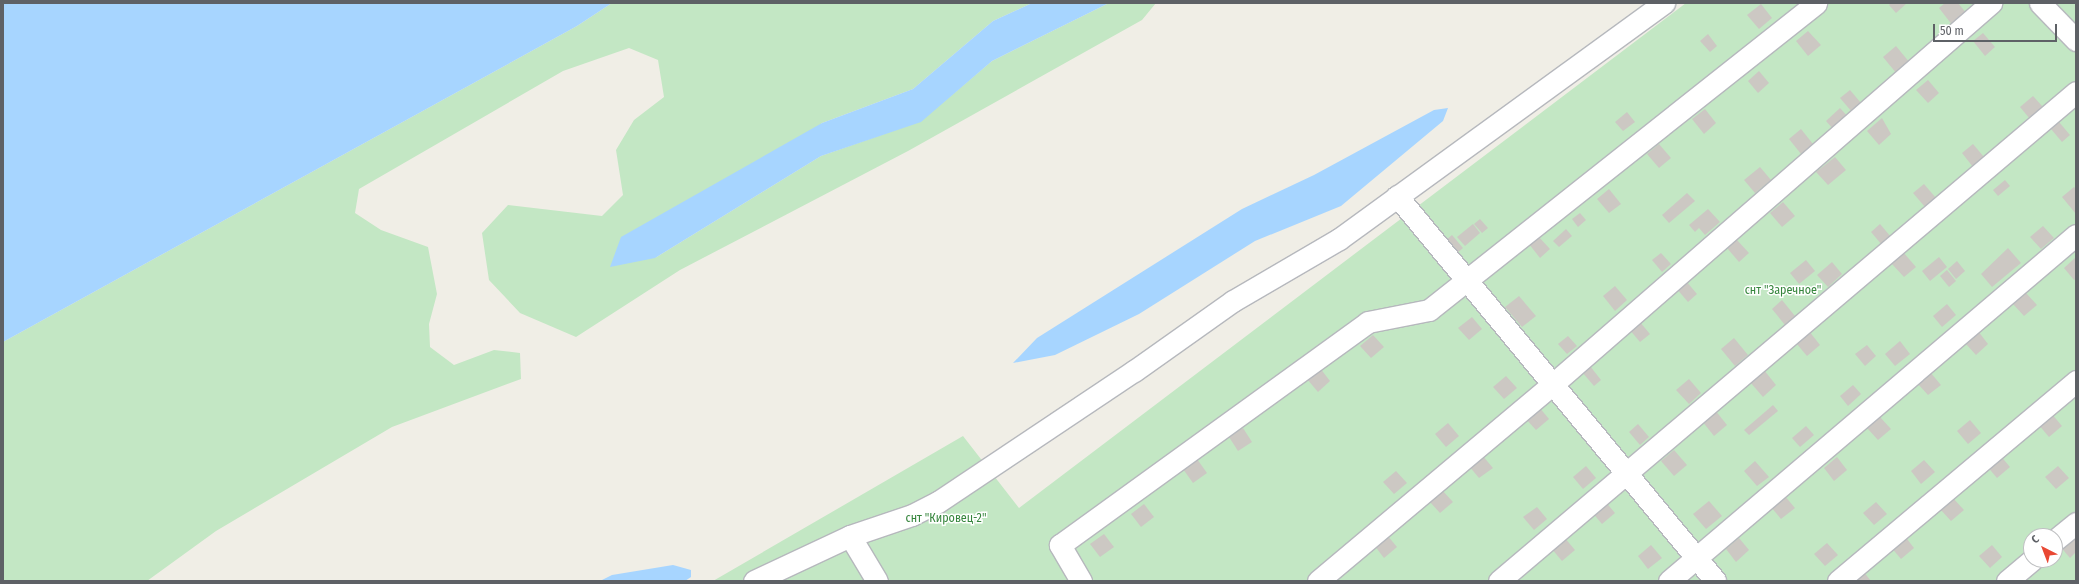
<!DOCTYPE html>
<html>
<head>
<meta charset="utf-8">
<style>
  body { margin:0 }
  #map { position:relative; width:2079px; height:584px; overflow:hidden; background:#f0eee6; font-family:"Fira Sans Condensed",sans-serif }
  div>[style] { position:absolute }
  .green>* { inset:0; background:#c3e7c4 }
  .water>* { inset:0; background:#a7d5ff }
  .building>* { inset:0; background:#ccc8c3 }
  .roads { filter:drop-shadow(1px 0 #b6b8bd) drop-shadow(-1px 0 #b6b8bd) drop-shadow(0 1px #b6b8bd) drop-shadow(0 -1px #b6b8bd) }
  .minor>* { height:21px; margin:-10.5px; padding:0 10.5px; transform-origin:10.5px; border-radius:10.5px; background:#fff }
  span { translate:-50% -50%; white-space:nowrap; text-align:center; line-height:1.15; -webkit-text-stroke:3px #fff; paint-order:stroke }
  .park-label { font-size:12px; color:#35853c }
  .frame { position:absolute; inset:0; border:4px solid #5e6166; pointer-events:none }
  .north { position:absolute; left:2023px; top:528px; width:40px; height:40px; box-sizing:border-box; background:#fff; border:1px solid #bfc0c2; border-radius:50%; rotate:318deg; font-size:11px; font-weight:700; line-height:16px; text-align:center; color:#5e6166 }
  .north::after { content:''; display:block; margin:auto; width:14px; height:18px; background:#e94833; clip-path:polygon(50% 0,100% 100%,50% 72%,0 100%) }
  .scale { position:absolute; left:1933px; top:24px; width:124px; height:18px; box-sizing:border-box; border:2px solid #5e6166; border-top:0; padding-left:5px; font-size:12px; line-height:14px; white-space:nowrap; color:#5e6166; -webkit-text-stroke:3px #fff; paint-order:stroke }
</style>
</head>
<body>
<div id="map">
  <div class="green">
    <i style="clip-path:polygon(612px 3px,1032px 3px,993px 21px,913px 89px,822px 123px,655px 258px,821px 156px,921px 121px,992px 61px,1109px 3px,1156px 3px,1142px 20px,908px 151px,680px 270px,576px 337px,520px 313px,489px 280px,482px 233px,508px 205px,602px 216px,623px 195px,616px 150px,634px 120px,664px 97px,658px 60px,629px 48px,563px 71px,359px 189px,355px 213px,381px 230px,428px 247px,437px 294px,429px 324px,430px 347px,454px 365px,494px 350px,520px 353px,521px 379px,392px 427px,216px 531px,147px 581px,3px 581px,3px 342px,577px 26px)"></i>
    <i style="clip-path:polygon(evenodd,1686px 3px,2076px 3px,2076px 581px,713px 581px,963px 436px,1019px 508px,1686px 3px,2031px 536px,2055px 536px,2055px 560px,2031px 560px,2031px 536px)"></i>
  </div>
  <div class="water">
    <i style="clip-path:polygon(3px 3px,612px 3px,577px 26px,3px 342px)"></i>
    <i style="clip-path:polygon(1032px 3px,1109px 3px,992px 61px,921px 122px,821px 156px,655px 258px,610px 267px,621px 237px,822px 123px,913px 89px,993px 21px)"></i>
    <i style="clip-path:polygon(1448px 108px,1443px 121px,1341px 206px,1255px 241px,1139px 314px,1055px 355px,1013px 363px,1037px 338px,1242px 209px,1314px 175px,1434px 110px)"></i>
    <i style="clip-path:polygon(673px 565px,691px 570px,691px 577px,685px 581px,600px 581px,612px 575px)"></i>
  </div>
  <div class="building">
    <i style="clip-path:polygon(1891px 3px,1907px 3px,1896px 13px,1889px 5px)"></i>
    <i style="clip-path:polygon(1945px 3px,1958px 3px,1967px 14px,1953px 26px,1939px 8px)"></i>
    <i style="clip-path:polygon(1761px 4px,1772px 18px,1759px 29px,1747px 15px)"></i>
    <i style="clip-path:polygon(1808px 31px,1821px 45px,1808px 56px,1796px 41px)"></i>
    <i style="clip-path:polygon(1983px 33px,1995px 47px,1985px 56px,1973px 41px)"></i>
    <i style="clip-path:polygon(1708px 34px,1717px 46px,1710px 52px,1700px 41px)"></i>
    <i style="clip-path:polygon(1896px 46px,1910px 63px,1897px 74px,1883px 57px)"></i>
    <i style="clip-path:polygon(1759px 71px,1769px 83px,1758px 93px,1748px 81px)"></i>
    <i style="clip-path:polygon(1928px 80px,1939px 93px,1928px 103px,1916px 90px)"></i>
    <i style="clip-path:polygon(1850px 90px,1861px 103px,1852px 112px,1840px 98px)"></i>
    <i style="clip-path:polygon(2033px 96px,2043px 107px,2030px 119px,2020px 107px)"></i>
    <i style="clip-path:polygon(1840px 108px,1849px 118px,1834px 130px,1826px 121px)"></i>
    <i style="clip-path:polygon(1705px 109px,1716px 123px,1704px 134px,1692px 119px)"></i>
    <i style="clip-path:polygon(1627px 112px,1635px 122px,1623px 131px,1615px 122px)"></i>
    <i style="clip-path:polygon(1882px 118px,1891px 134px,1879px 145px,1867px 131px)"></i>
    <i style="clip-path:polygon(2059px 122px,2070px 135px,2062px 142px,2051px 129px)"></i>
    <i style="clip-path:polygon(1801px 129px,1813px 144px,1801px 154px,1789px 139px)"></i>
    <i style="clip-path:polygon(1659px 144px,1671px 158px,1659px 168px,1647px 154px)"></i>
    <i style="clip-path:polygon(1973px 144px,1984px 157px,1973px 167px,1962px 153px)"></i>
    <i style="clip-path:polygon(1835px 157px,1846px 170px,1828px 185px,1816px 172px)"></i>
    <i style="clip-path:polygon(1760px 167px,1771px 180px,1755px 193px,1744px 180px)"></i>
    <i style="clip-path:polygon(2005px 180px,2010px 186px,1998px 196px,1993px 190px)"></i>
    <i style="clip-path:polygon(1924px 184px,1936px 198px,1925px 207px,1913px 193px)"></i>
    <i style="clip-path:polygon(2074px 187px,2076px 189px,2076px 214px,2062px 197px)"></i>
    <i style="clip-path:polygon(1609px 189px,1621px 204px,1609px 213px,1597px 199px)"></i>
    <i style="clip-path:polygon(1687px 193px,1695px 201px,1669px 223px,1662px 215px)"></i>
    <i style="clip-path:polygon(1783px 202px,1795px 216px,1782px 227px,1770px 213px)"></i>
    <i style="clip-path:polygon(1708px 209px,1720px 222px,1705px 235px,1699px 228px,1695px 232px,1689px 225px)"></i>
    <i style="clip-path:polygon(1580px 213px,1586px 220px,1578px 227px,1572px 219px)"></i>
    <i style="clip-path:polygon(1480px 219px,1488px 228px,1482px 233px,1474px 224px)"></i>
    <i style="clip-path:polygon(1473px 224px,1480px 233px,1465px 246px,1457px 237px)"></i>
    <i style="clip-path:polygon(1880px 224px,1891px 237px,1882px 245px,1871px 232px)"></i>
    <i style="clip-path:polygon(2043px 226px,2054px 238px,2041px 249px,2030px 237px)"></i>
    <i style="clip-path:polygon(1566px 229px,1572px 236px,1559px 247px,1553px 241px)"></i>
    <i style="clip-path:polygon(1452px 235px,1463px 248px,1456px 254px,1445px 241px)"></i>
    <i style="clip-path:polygon(1538px 236px,1550px 249px,1540px 258px,1529px 244px)"></i>
    <i style="clip-path:polygon(1737px 240px,1749px 253px,1739px 262px,1727px 248px)"></i>
    <i style="clip-path:polygon(2008px 248px,2021px 263px,1992px 287px,1981px 274px)"></i>
    <i style="clip-path:polygon(1903px 252px,1916px 267px,1904px 277px,1891px 263px)"></i>
    <i style="clip-path:polygon(1661px 253px,1671px 264px,1662px 272px,1652px 260px)"></i>
    <i style="clip-path:polygon(1939px 257px,1947px 267px,1930px 281px,1922px 271px)"></i>
    <i style="clip-path:polygon(2076px 257px,2076px 279px,2074px 280px,2064px 268px)"></i>
    <i style="clip-path:polygon(1806px 260px,1815px 271px,1799px 284px,1790px 273px)"></i>
    <i style="clip-path:polygon(1957px 261px,1965px 271px,1956px 279px,1948px 269px)"></i>
    <i style="clip-path:polygon(1832px 262px,1842px 274px,1828px 287px,1817px 275px)"></i>
    <i style="clip-path:polygon(1947px 270px,1956px 281px,1949px 287px,1940px 276px)"></i>
    <i style="clip-path:polygon(1686px 281px,1697px 294px,1688px 302px,1676px 288px)"></i>
    <i style="clip-path:polygon(1615px 286px,1627px 300px,1615px 311px,1603px 296px)"></i>
    <i style="clip-path:polygon(2026px 293px,2037px 305px,2024px 316px,2013px 304px)"></i>
    <i style="clip-path:polygon(1519px 296px,1536px 316px,1522px 327px,1505px 307px)"></i>
    <i style="clip-path:polygon(1782px 300px,1795px 316px,1785px 325px,1772px 309px)"></i>
    <i style="clip-path:polygon(1947px 304px,1956px 315px,1942px 327px,1933px 316px)"></i>
    <i style="clip-path:polygon(1472px 317px,1482px 329px,1469px 340px,1458px 328px)"></i>
    <i style="clip-path:polygon(1639px 321px,1650px 334px,1640px 342px,1629px 329px)"></i>
    <i style="clip-path:polygon(1809px 331px,1820px 345px,1807px 356px,1796px 343px)"></i>
    <i style="clip-path:polygon(1978px 331px,1988px 344px,1976px 355px,1965px 343px)"></i>
    <i style="clip-path:polygon(1373px 335px,1384px 347px,1371px 358px,1360px 346px)"></i>
    <i style="clip-path:polygon(1568px 336px,1577px 346px,1567px 354px,1558px 344px)"></i>
    <i style="clip-path:polygon(1734px 338px,1748px 355px,1735px 366px,1721px 349px)"></i>
    <i style="clip-path:polygon(1900px 341px,1910px 354px,1895px 366px,1885px 354px)"></i>
    <i style="clip-path:polygon(1867px 345px,1876px 356px,1865px 366px,1855px 354px)"></i>
    <i style="clip-path:polygon(1590px 366px,1601px 380px,1594px 386px,1582px 372px)"></i>
    <i style="clip-path:polygon(1320px 368px,1330px 381px,1318px 392px,1307px 379px)"></i>
    <i style="clip-path:polygon(1764px 370px,1776px 385px,1763px 397px,1750px 382px)"></i>
    <i style="clip-path:polygon(1930px 372px,1941px 385px,1928px 395px,1917px 383px)"></i>
    <i style="clip-path:polygon(1506px 376px,1517px 388px,1504px 399px,1493px 387px)"></i>
    <i style="clip-path:polygon(1689px 379px,1701px 393px,1689px 404px,1676px 390px)"></i>
    <i style="clip-path:polygon(1853px 385px,1861px 394px,1848px 406px,1840px 396px)"></i>
    <i style="clip-path:polygon(1773px 405px,1778px 411px,1749px 435px,1744px 430px)"></i>
    <i style="clip-path:polygon(1539px 407px,1549px 419px,1536px 430px,1525px 418px)"></i>
    <i style="clip-path:polygon(1715px 410px,1727px 425px,1714px 436px,1702px 421px)"></i>
    <i style="clip-path:polygon(2051px 413px,2062px 426px,2049px 437px,2038px 424px)"></i>
    <i style="clip-path:polygon(1880px 417px,1891px 429px,1878px 440px,1867px 428px)"></i>
    <i style="clip-path:polygon(1970px 420px,1981px 433px,1968px 444px,1957px 431px)"></i>
    <i style="clip-path:polygon(1448px 423px,1459px 436px,1446px 447px,1435px 434px)"></i>
    <i style="clip-path:polygon(1638px 424px,1649px 437px,1640px 445px,1629px 432px)"></i>
    <i style="clip-path:polygon(1806px 426px,1814px 435px,1800px 447px,1792px 438px)"></i>
    <i style="clip-path:polygon(1243px 428px,1252px 442px,1238px 451px,1229px 437px)"></i>
    <i style="clip-path:polygon(1674px 450px,1687px 465px,1674px 476px,1661px 461px)"></i>
    <i style="clip-path:polygon(1999px 454px,2010px 467px,1997px 478px,1986px 465px)"></i>
    <i style="clip-path:polygon(1482px 455px,1493px 468px,1479px 478px,1469px 466px)"></i>
    <i style="clip-path:polygon(1837px 457px,1847px 470px,1834px 481px,1824px 468px)"></i>
    <i style="clip-path:polygon(1197px 459px,1207px 473px,1193px 483px,1183px 469px)"></i>
    <i style="clip-path:polygon(1924px 460px,1935px 472px,1921px 484px,1911px 471px)"></i>
    <i style="clip-path:polygon(1755px 461px,1769px 477px,1757px 486px,1744px 471px)"></i>
    <i style="clip-path:polygon(1586px 466px,1596px 478px,1583px 489px,1573px 477px)"></i>
    <i style="clip-path:polygon(2058px 466px,2069px 478px,2056px 489px,2045px 477px)"></i>
    <i style="clip-path:polygon(1396px 471px,1407px 483px,1394px 494px,1383px 482px)"></i>
    <i style="clip-path:polygon(1442px 490px,1453px 502px,1440px 513px,1429px 501px)"></i>
    <i style="clip-path:polygon(1784px 495px,1795px 508px,1781px 519px,1771px 507px)"></i>
    <i style="clip-path:polygon(1953px 498px,1964px 510px,1951px 521px,1940px 509px)"></i>
    <i style="clip-path:polygon(1604px 500px,1615px 513px,1602px 524px,1591px 511px)"></i>
    <i style="clip-path:polygon(1709px 501px,1722px 516px,1706px 529px,1693px 514px)"></i>
    <i style="clip-path:polygon(1876px 502px,1887px 514px,1874px 525px,1863px 513px)"></i>
    <i style="clip-path:polygon(1144px 504px,1154px 517px,1141px 527px,1131px 514px)"></i>
    <i style="clip-path:polygon(1537px 507px,1547px 519px,1534px 530px,1523px 517px)"></i>
    <i style="clip-path:polygon(1104px 534px,1114px 547px,1100px 557px,1090px 544px)"></i>
    <i style="clip-path:polygon(2072px 534px,2076px 538px,2076px 552px,2070px 558px,2059px 545px)"></i>
    <i style="clip-path:polygon(1387px 535px,1397px 547px,1384px 558px,1374px 545px)"></i>
    <i style="clip-path:polygon(1904px 535px,1914px 548px,1901px 559px,1890px 546px)"></i>
    <i style="clip-path:polygon(1564px 537px,1575px 550px,1562px 561px,1551px 548px)"></i>
    <i style="clip-path:polygon(1739px 538px,1749px 550px,1736px 562px,1726px 549px)"></i>
    <i style="clip-path:polygon(1827px 543px,1838px 555px,1825px 566px,1814px 554px)"></i>
    <i style="clip-path:polygon(1651px 545px,1662px 558px,1648px 569px,1638px 556px)"></i>
    <i style="clip-path:polygon(1992px 545px,2002px 557px,1990px 568px,1979px 556px)"></i>
    <i style="clip-path:polygon(1863px 571px,1871px 581px,1851px 581px)"></i>
  </div>
  <div class="roads">
    <div class="minor">
      <i style="left:2040px;top:3px;width:52px;rotate:45.8deg"></i>
      <i style="left:1397px;top:196px;width:499px;rotate:50.4deg"></i>
      <i style="left:850px;top:536px;width:52px;rotate:59deg"></i>
      <i style="left:2055px;top:540px;width:27px;rotate:-39deg"></i>
      <i style="left:754px;top:581px;width:106px;rotate:-25.1deg"></i>
      <i style="left:850px;top:536px;width:65px;rotate:-18.7deg"></i>
      <i style="left:912px;top:515px;width:29px;rotate:-27deg"></i>
      <i style="left:938px;top:502px;width:236px;rotate:-33.8deg"></i>
      <i style="left:1134px;top:371px;width:121px;rotate:-35.3deg"></i>
      <i style="left:1233px;top:301px;width:123px;rotate:-30.3deg"></i>
      <i style="left:1339px;top:239px;width:402px;rotate:-36deg"></i>
      <i style="left:1081px;top:581px;width:42px;rotate:-120.3deg"></i>
      <i style="left:1060px;top:545px;width:380px;rotate:-35.9deg"></i>
      <i style="left:1368px;top:322px;width:62px;rotate:-11.1deg"></i>
      <i style="left:1429px;top:310px;width:494px;rotate:-38.4deg"></i>
      <i style="left:1318px;top:581px;width:307px;rotate:-40deg"></i>
      <i style="left:1553px;top:384px;width:581px;rotate:-41.02deg"></i>
      <i style="left:1499px;top:581px;width:756px;rotate:-40.28deg"></i>
      <i style="left:1669px;top:581px;width:534px;rotate:-40.37deg"></i>
      <i style="left:1838px;top:581px;width:311px;rotate:-40deg"></i>
      <i style="left:2007px;top:581px;width:33px;rotate:-40deg"></i>
    </div>
  </div>
  <div class="park-label">
    <span style="left:1783px;top:291px">снт "Заречное"</span>
    <span style="left:946px;top:519px">снт "Кировец-2"</span>
  </div>
  <div class="frame"></div>
  <div class="north">С</div>
  <div class="scale">50 m</div>
</div>
</body>
</html>
